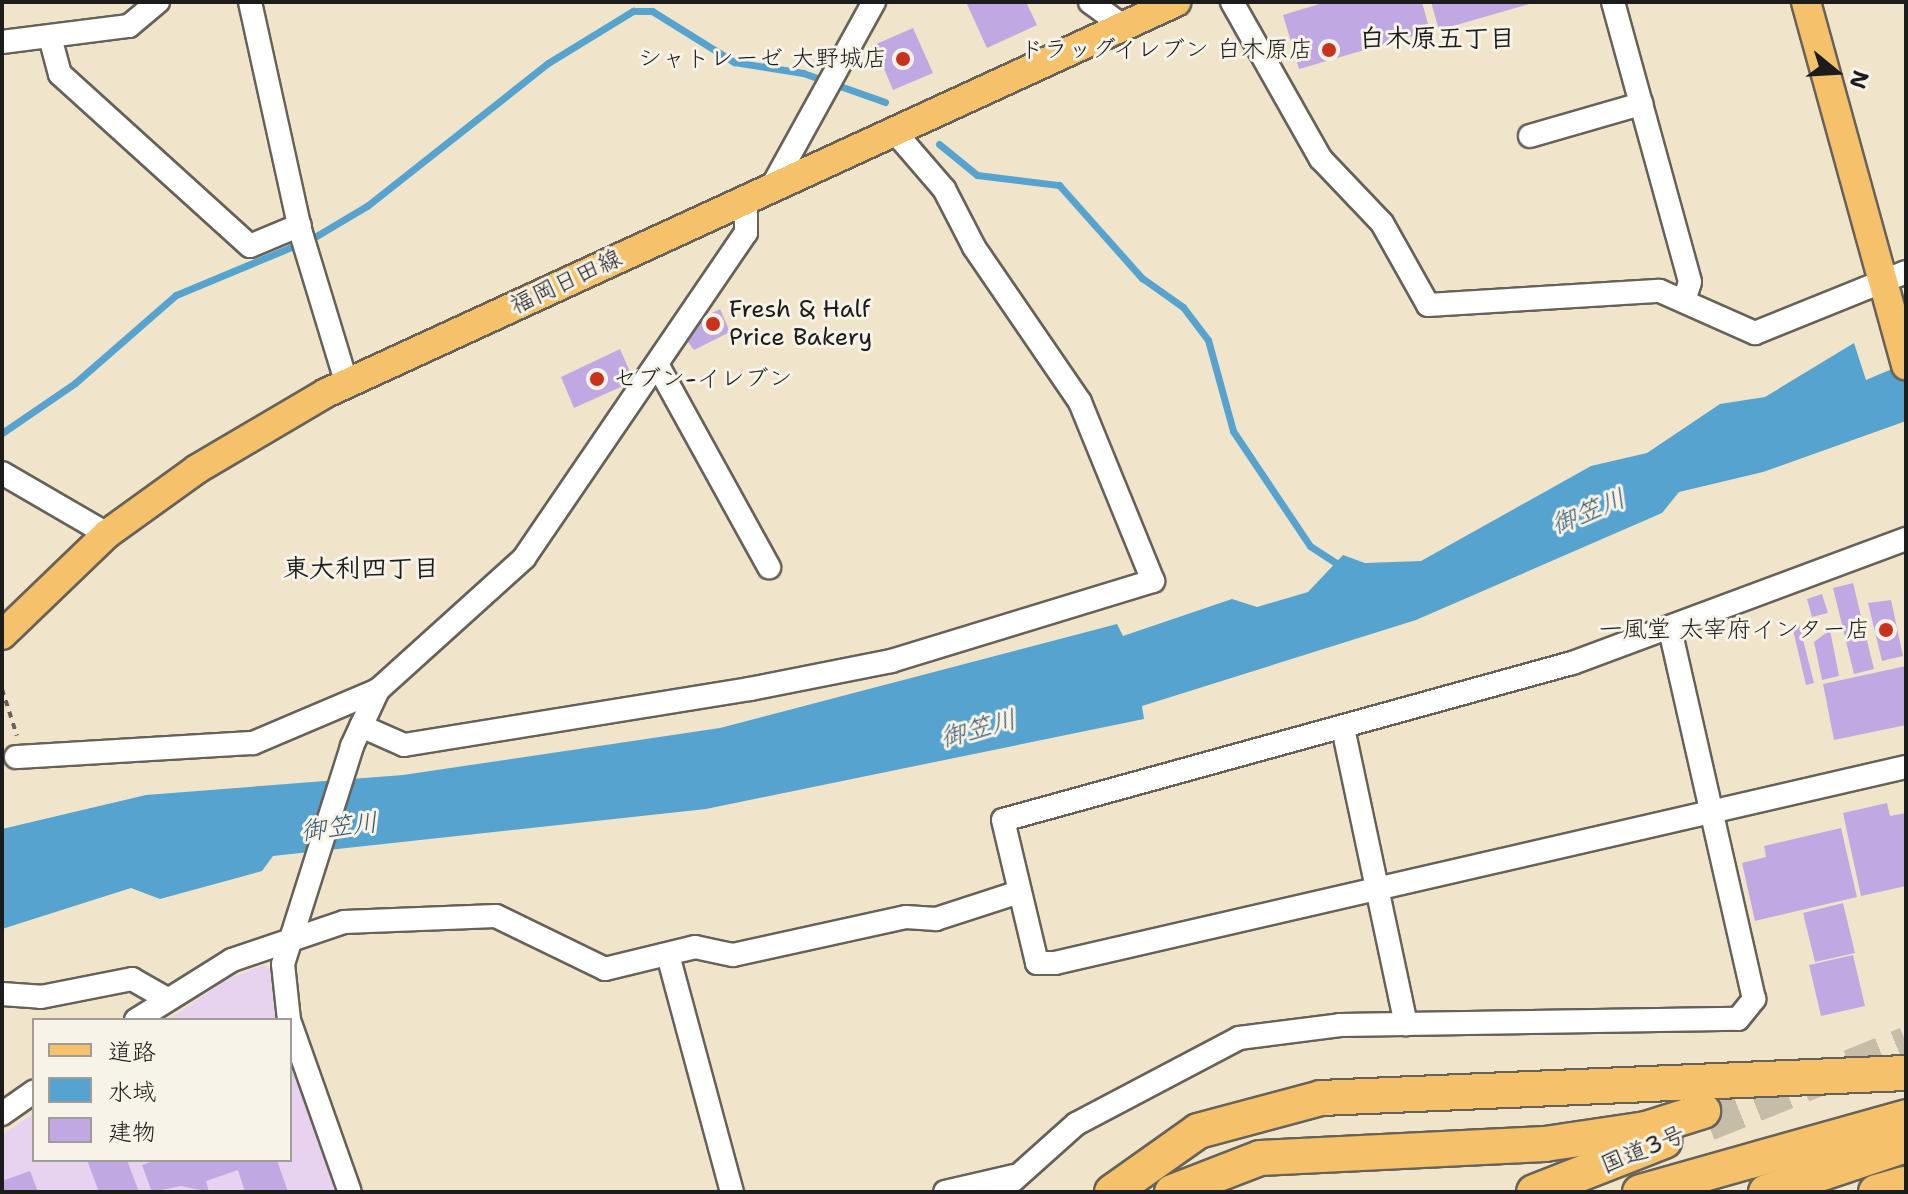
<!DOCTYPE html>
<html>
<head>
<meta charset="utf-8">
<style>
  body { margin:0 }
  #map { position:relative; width:1908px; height:1194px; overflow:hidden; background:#f0e5cb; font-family:"Shantell Sans","Klee One",sans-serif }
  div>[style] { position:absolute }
  .built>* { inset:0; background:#e7d2ef }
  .water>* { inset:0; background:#55a3ce }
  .stream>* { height:7px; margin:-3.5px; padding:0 3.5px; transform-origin:3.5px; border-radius:3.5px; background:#55a3ce }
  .building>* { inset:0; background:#c0a9e3 }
  .highway-tunnel>* { height:34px; margin-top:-17px; transform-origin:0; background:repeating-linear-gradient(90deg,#c6bda8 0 34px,transparent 0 51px) }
  .path>* { height:4px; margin-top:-2px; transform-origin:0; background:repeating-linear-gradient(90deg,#666259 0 6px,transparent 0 12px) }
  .roads { filter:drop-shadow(2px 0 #666259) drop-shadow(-2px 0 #666259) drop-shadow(0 2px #666259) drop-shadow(0 -2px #666259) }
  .minor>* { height:22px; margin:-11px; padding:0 11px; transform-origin:11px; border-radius:11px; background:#fff }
  .major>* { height:28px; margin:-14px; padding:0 14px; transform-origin:14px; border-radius:14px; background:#f5c16b }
  .highway>* { height:34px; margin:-17px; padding:0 17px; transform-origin:17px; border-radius:17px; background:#f5c16b }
  .dots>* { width:22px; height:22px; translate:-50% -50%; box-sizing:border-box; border:4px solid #f7f3e8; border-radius:50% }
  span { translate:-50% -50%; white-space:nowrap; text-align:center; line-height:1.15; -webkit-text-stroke:6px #f7f3e8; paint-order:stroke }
  .poi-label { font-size:24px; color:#1c1c1c }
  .right { translate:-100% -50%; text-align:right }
  .left { translate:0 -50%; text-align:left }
  .street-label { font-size:24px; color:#1c1c1c }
  .neighbourhood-label { font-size:26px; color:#1c1c1c; font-weight:700 }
  .water-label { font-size:26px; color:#36596c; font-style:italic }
  .frame { position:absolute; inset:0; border:4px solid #1c1c1c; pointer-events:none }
  .legend { position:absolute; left:32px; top:1018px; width:260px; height:144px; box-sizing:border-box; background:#f7f3e8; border:2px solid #9f9d96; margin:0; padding:10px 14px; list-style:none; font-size:24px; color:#1c1c1c }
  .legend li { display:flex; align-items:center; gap:16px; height:40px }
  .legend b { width:40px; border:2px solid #9f9d96 }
  .north { position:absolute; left:1796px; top:32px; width:80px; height:80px; -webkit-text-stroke:6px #f7f3e8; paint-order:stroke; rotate:108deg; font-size:22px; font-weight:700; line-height:32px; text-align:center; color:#1c1c1c }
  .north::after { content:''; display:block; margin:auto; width:28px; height:36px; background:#1c1c1c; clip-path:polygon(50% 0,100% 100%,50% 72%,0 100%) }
</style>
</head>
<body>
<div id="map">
  <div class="built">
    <i style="clip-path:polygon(263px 965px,274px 971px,277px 1020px,168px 1020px,227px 979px)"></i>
    <i style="clip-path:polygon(290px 1058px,338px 1192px,2px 1192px,2px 1135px,34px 1113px,34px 1160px,290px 1160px)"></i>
  </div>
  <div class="water">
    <i style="clip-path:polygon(1854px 343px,1866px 380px,1906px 363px,1906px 421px,1763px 472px,1679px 492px,1662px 513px,1416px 620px,1142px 706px,1144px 719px,706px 809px,273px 856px,262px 871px,160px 899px,131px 888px,2px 929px,2px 829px,146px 795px,403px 775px,720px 728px,1117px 624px,1123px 636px,1232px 599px,1257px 607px,1308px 592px,1343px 555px,1365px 563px,1421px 561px,1591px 466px,1647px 453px,1720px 404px,1765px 397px)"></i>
  </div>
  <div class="stream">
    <i style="left:939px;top:144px;width:49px;rotate:39.2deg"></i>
    <i style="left:977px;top:175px;width:83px;rotate:7deg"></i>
    <i style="left:1059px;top:185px;width:125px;rotate:48.3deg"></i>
    <i style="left:1142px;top:278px;width:50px;rotate:35.3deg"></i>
    <i style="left:1183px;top:307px;width:41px;rotate:52.9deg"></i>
    <i style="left:1208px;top:340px;width:94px;rotate:74.6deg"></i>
    <i style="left:1233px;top:431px;width:138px;rotate:56.2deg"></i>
    <i style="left:1310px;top:546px;width:38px;rotate:33deg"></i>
    <i style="left:2px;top:433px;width:88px;rotate:-34.4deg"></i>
    <i style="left:75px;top:383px;width:134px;rotate:-41.1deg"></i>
    <i style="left:176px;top:295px;width:148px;rotate:-22.6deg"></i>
    <i style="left:313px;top:238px;width:63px;rotate:-30.7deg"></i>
    <i style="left:367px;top:206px;width:231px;rotate:-38.3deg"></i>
    <i style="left:548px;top:63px;width:100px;rotate:-31.5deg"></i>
    <i style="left:633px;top:11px;width:19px"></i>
    <i style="left:652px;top:11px;width:97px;rotate:31.9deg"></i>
    <i style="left:734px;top:62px;width:70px;rotate:9.1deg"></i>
    <i style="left:803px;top:73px;width:87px;rotate:19.5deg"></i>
  </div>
  <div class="building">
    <i style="clip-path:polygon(966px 2px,1026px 2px,1037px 25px,987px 48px)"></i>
    <i style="clip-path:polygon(1326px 2px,1422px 2px,1430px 31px,1299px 69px,1283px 15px)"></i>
    <i style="clip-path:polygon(1431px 2px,1533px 2px,1533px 3px,1439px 30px)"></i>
    <i style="clip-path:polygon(913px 28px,933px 73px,893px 90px,874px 45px)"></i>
    <i style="clip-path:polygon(720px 309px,730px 332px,694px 350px,688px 342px,704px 317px)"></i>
    <i style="clip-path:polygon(620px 349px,634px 381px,574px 408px,561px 377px)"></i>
    <i style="clip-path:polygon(1853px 583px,1874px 669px,1854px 674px,1833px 588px)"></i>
    <i style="clip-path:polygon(1822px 594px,1828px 613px,1812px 617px,1807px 599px)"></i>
    <i style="clip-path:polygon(1891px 600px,1903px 656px,1882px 661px,1868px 603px)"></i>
    <i style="clip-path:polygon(1799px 624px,1814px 683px,1806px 685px,1792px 626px)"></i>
    <i style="clip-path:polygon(1830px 630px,1839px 676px,1822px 680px,1814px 642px)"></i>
    <i style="clip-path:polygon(1906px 666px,1906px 725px,1834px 740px,1823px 684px)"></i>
    <i style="clip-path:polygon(1887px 803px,1890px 816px,1906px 813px,1906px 886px,1861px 896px,1843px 813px)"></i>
    <i style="clip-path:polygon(1841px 828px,1857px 897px,1755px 921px,1742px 863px,1766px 857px,1764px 846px)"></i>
    <i style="clip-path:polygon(1843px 903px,1855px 953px,1815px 962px,1803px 913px)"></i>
    <i style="clip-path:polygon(1853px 955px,1865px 1006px,1821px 1016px,1809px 965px)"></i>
    <i style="clip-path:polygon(87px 1160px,127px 1160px,139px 1192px,99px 1192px)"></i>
    <i style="clip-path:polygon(156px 1160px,277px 1160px,288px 1192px,245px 1192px,238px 1170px,206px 1181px,209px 1192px,181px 1186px,152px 1192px,142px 1165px)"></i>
    <i style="clip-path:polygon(30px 1171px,38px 1192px,2px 1192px,2px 1181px)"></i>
  </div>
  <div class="highway-tunnel">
    <i style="left:1708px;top:1124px;width:214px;rotate:-22deg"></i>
  </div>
  <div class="path">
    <i style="left:2px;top:689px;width:49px;rotate:72.3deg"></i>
  </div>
  <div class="roads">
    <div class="minor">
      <i style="left:250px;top:2px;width:237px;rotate:77.6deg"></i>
      <i style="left:301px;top:233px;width:158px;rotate:73.1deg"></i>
      <i style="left:1090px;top:2px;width:41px;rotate:36deg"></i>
      <i style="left:1232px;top:2px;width:180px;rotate:60.5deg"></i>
      <i style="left:1321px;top:159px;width:88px;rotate:46.4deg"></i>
      <i style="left:1382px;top:223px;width:94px;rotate:60.7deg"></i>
      <i style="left:1428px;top:305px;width:232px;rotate:-3.5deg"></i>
      <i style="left:1660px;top:291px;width:104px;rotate:23.9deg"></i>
      <i style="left:1755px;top:333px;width:163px;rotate:-22deg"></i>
      <i style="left:1613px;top:2px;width:290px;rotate:74.6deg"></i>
      <i style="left:1690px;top:282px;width:19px;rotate:108deg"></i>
      <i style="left:50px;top:37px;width:38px;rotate:75deg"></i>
      <i style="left:60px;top:74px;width:256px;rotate:42.2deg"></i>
      <i style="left:250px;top:246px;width:54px;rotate:-22.8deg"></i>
      <i style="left:2px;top:42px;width:128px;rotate:-7.2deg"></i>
      <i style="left:129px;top:26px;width:38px;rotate:-40deg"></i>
      <i style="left:1530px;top:136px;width:116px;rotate:-16.1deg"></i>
      <i style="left:774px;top:183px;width:207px;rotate:-61.1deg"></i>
      <i style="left:658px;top:366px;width:230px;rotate:61.1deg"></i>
      <i style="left:2px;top:473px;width:121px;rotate:30.2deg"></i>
      <i style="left:1906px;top:539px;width:356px;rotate:159.6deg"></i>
      <i style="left:1572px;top:663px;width:590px;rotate:164.57deg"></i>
      <i style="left:1003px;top:820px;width:147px;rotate:76.6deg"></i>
      <i style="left:1037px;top:963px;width:18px"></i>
      <i style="left:1055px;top:963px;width:873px;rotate:-12.97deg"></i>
      <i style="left:361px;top:726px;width:47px;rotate:23.8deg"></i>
      <i style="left:404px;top:745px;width:351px;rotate:-9.2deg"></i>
      <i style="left:750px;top:689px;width:144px;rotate:-11.2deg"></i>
      <i style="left:891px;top:661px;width:274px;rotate:-17deg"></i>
      <i style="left:1153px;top:581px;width:193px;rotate:-112.2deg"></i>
      <i style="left:1080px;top:402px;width:188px;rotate:-124.4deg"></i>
      <i style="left:974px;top:247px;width:65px;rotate:-117.3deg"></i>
      <i style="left:944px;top:189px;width:78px;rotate:-130.8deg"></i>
      <i style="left:1343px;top:728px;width:303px;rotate:78deg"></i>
      <i style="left:16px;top:757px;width:237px;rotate:-3.4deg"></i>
      <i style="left:253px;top:743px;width:136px;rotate:-23deg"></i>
      <i style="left:668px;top:955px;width:245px;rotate:74.9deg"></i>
      <i style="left:2px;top:994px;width:39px;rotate:4deg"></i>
      <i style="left:41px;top:997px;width:93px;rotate:-11.2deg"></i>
      <i style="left:132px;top:979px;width:40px;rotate:29.7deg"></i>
      <i style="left:136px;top:1020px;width:113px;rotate:-32deg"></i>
      <i style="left:232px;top:960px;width:118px;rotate:-18.7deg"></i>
      <i style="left:344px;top:922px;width:152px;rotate:-2.3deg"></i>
      <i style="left:496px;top:916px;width:121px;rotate:25.9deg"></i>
      <i style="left:605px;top:969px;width:93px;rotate:-13.7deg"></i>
      <i style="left:695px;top:947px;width:39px;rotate:12deg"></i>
      <i style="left:733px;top:955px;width:177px;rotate:-12.4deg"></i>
      <i style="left:906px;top:917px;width:30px;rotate:4deg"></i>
      <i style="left:936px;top:919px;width:87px;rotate:-18deg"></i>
      <i style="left:289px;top:1020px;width:56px;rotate:-96.1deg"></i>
      <i style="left:283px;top:964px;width:229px;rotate:-72.4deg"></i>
      <i style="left:352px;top:746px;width:62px;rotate:-65.1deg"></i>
      <i style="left:378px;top:690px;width:197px;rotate:-42.1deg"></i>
      <i style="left:524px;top:558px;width:394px;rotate:-55.7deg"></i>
      <i style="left:746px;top:233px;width:35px;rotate:-90deg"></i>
      <i style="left:290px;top:1023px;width:179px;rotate:70.5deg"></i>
      <i style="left:2px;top:1114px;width:39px;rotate:-35deg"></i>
      <i style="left:945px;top:1192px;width:71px;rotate:-13.1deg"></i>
      <i style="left:1000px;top:1192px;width:102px;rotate:-41.8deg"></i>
      <i style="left:1076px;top:1124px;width:184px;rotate:-27.8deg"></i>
      <i style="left:1239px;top:1038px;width:102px;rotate:-7.3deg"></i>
      <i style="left:1340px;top:1025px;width:398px;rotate:-0.9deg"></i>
      <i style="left:1738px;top:1019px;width:26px;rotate:-51deg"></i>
      <i style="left:1754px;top:999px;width:379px;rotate:-102.8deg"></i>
    </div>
    <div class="major">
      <i style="left:1806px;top:2px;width:377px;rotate:74.6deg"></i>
      <i style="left:2px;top:635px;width:146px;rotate:-43.9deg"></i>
      <i style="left:107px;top:534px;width:111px;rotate:-35.8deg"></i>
      <i style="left:197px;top:469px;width:150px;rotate:-30.5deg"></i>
      <i style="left:326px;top:393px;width:936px;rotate:-24.7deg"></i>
    </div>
    <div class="highway">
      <i style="left:1112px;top:1192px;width:105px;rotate:-35.3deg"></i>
      <i style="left:1198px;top:1131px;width:127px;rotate:-15deg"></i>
      <i style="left:1321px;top:1098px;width:586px;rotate:-2.45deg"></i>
      <i style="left:1172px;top:1192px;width:94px;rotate:-21.1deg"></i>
      <i style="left:1260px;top:1158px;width:285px;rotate:-2.8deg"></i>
      <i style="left:1545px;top:1144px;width:102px;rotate:-8.4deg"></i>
      <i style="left:1646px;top:1129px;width:60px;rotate:-17.5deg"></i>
      <i style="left:1534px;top:1192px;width:140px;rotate:-21.4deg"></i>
      <i style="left:1640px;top:1192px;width:276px;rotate:-15.7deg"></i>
      <i style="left:1766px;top:1192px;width:148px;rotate:-18.6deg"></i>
      <i style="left:1876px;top:1192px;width:29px;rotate:-16deg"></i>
    </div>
  </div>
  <div class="dots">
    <i style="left:1329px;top:50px;background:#c8321e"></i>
    <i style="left:903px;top:59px;background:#c8321e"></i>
    <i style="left:713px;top:324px;background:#c8321e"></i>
    <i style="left:597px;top:379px;background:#c8321e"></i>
    <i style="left:1886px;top:630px;background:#c8321e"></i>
  </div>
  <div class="poi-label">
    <span class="right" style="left:1313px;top:50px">ドラッグイレブン 白木原店</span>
    <span class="right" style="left:887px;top:59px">シャトレーゼ 大野城店</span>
    <span class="left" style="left:729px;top:324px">Fresh &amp; Half<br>Price Bakery</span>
    <span class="left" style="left:613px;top:379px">セブン-イレブン</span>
    <span class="right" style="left:1870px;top:630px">一風堂 太宰府インター店</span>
  </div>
  <div class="street-label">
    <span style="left:566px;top:282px;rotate:-25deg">福岡日田線</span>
    <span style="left:1643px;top:1150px;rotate:-22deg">国道3号</span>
  </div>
  <div class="neighbourhood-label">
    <span style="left:1437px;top:38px">白木原五丁目</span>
    <span style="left:361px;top:568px">東大利四丁目</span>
  </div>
  <div class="water-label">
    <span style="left:1588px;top:511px;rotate:-22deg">御笠川</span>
    <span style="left:978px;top:728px;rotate:-15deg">御笠川</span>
    <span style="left:339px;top:826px;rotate:-7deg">御笠川</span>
  </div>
  <div class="frame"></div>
  <ul class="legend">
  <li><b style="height:10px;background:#f5c16b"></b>道路</li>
  <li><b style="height:22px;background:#55a3ce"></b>水域</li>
  <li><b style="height:22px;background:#c0a9e3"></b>建物</li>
  </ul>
  <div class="north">N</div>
</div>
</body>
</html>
